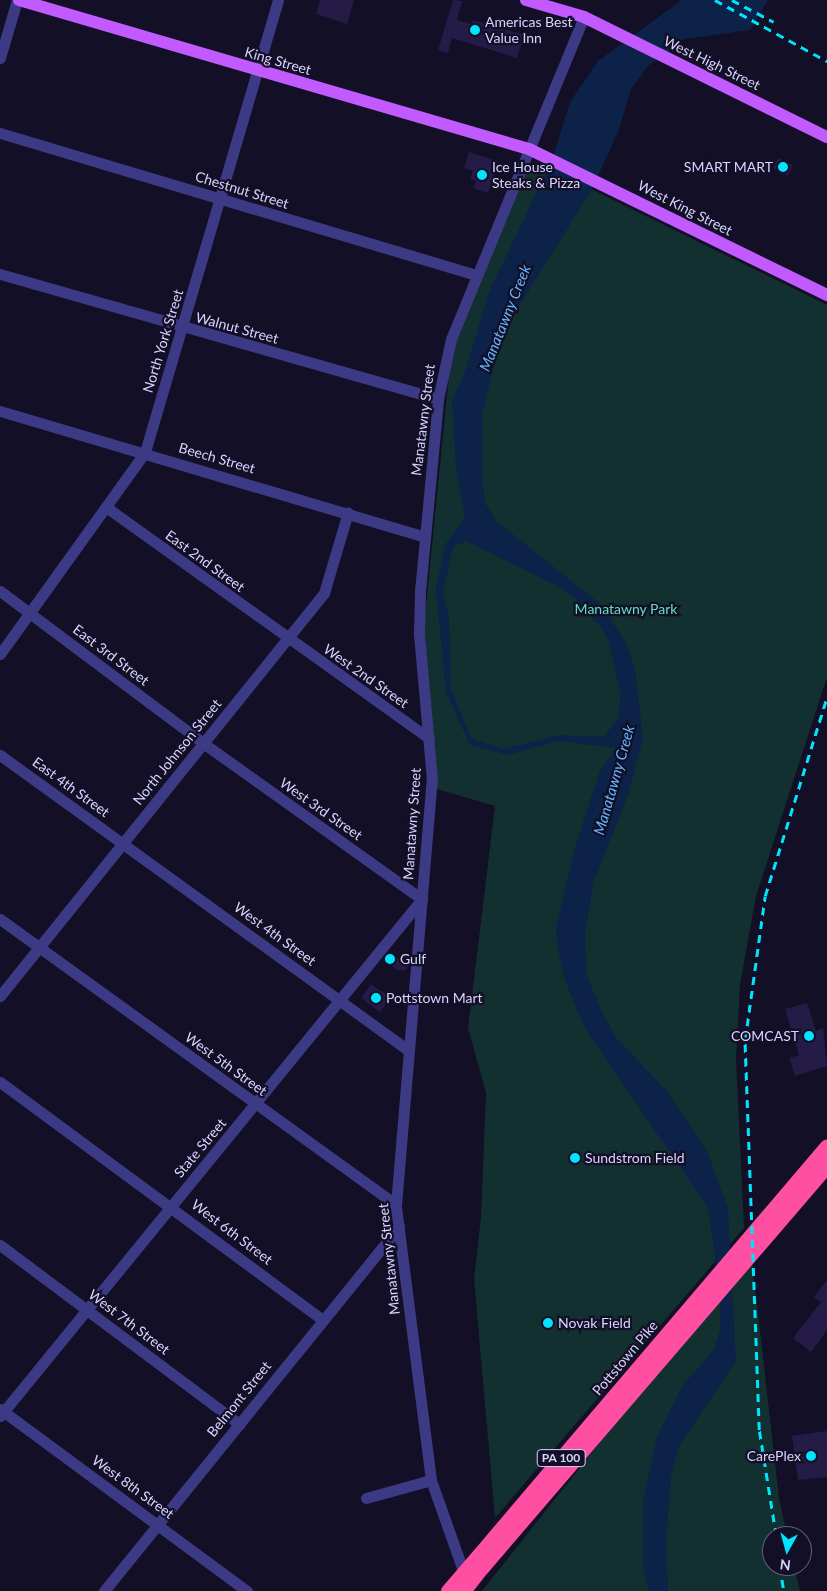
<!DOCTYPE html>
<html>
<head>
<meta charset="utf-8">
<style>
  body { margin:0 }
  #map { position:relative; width:827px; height:1591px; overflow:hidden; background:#130f26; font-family:Lato,sans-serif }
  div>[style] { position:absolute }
  .green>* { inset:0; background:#12302f }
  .water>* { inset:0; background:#0c2248 }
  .stream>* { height:2.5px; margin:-1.25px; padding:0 1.25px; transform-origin:1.25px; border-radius:1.25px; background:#0c2248 }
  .building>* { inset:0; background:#241b47 }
  .minor>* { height:11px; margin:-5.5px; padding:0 5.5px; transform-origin:5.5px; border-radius:5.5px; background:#3d3a85 }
  .major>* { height:12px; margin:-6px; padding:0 6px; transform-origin:6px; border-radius:6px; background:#c25bff }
  .highway>* { height:15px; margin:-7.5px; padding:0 7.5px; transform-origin:7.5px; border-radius:7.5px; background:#ff4fa3 }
  .rail>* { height:2.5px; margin-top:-1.25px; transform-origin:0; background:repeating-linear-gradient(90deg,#00e5ff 0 8px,transparent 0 14px) }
  .highway-bridge>* { height:15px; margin:-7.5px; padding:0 7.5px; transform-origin:7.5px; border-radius:7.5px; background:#ff4fa3 }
  .dots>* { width:14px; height:14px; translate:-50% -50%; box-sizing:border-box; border:2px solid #130f26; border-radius:50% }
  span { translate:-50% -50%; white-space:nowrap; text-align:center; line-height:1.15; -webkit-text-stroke:4.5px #130f26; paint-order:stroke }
  .shield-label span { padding:1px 4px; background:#130f26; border:1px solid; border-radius:4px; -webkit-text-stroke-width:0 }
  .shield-label { font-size:12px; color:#d9d4ff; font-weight:700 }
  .poi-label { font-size:14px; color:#d9d4ff }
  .left { translate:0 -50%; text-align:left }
  .right { translate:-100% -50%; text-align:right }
  .street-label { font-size:14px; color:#d9d4ff }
  .park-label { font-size:14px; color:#5fe0c0 }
  .water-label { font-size:15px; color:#62b6ff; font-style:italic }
  .north { position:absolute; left:762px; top:1526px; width:50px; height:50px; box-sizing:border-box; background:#130f26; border:1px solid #625e7d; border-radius:50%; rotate:187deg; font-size:14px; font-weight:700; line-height:20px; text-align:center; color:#d9d4ff }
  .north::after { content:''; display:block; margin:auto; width:18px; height:22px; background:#00e5ff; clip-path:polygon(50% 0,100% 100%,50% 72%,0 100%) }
</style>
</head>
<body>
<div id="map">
  <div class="green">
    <i style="clip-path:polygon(536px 162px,827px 305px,827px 677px,756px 896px,740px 985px,736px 1058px,744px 1228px,495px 1518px,474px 1279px,481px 1217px,486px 1093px,468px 1028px,495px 806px,437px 789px,424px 625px,450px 365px,459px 331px,529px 164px)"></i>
    <i style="clip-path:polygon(751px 1252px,779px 1498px,787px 1536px,772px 1536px,772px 1566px,794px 1566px,800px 1591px,482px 1591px)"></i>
  </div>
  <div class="water">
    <i style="clip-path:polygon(evenodd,682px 0,768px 0,750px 30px,685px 39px,648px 66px,631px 89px,619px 130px,591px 191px,501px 335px,482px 415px,483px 488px,485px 503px,496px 521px,599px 603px,625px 641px,635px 668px,643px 738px,629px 792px,594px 881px,585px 934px,586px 973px,603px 1015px,618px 1040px,667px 1091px,707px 1151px,728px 1209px,736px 1361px,679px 1446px,671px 1476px,666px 1544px,668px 1591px,649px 1591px,643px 1565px,643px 1500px,657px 1436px,682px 1386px,713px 1351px,720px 1331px,720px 1291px,708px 1208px,584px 1027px,564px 978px,557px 943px,556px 928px,575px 847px,599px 773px,616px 748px,557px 741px,508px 755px,470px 745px,446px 692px,436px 590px,445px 545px,465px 517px,456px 469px,452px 401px,465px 372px,489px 292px,552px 160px,570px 102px,598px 61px,682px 0,466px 541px,553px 584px,573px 597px,600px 626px,608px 639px,621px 696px,618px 718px,604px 737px,558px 735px,503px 749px,472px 739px,451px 690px,449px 618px,443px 594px,453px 547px,466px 541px)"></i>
  </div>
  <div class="stream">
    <i style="left:449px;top:400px;width:7px"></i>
  </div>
  <div class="building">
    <i style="clip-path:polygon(320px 0,354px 0,347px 24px,316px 14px)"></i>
    <i style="clip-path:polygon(453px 0,462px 1px,457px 20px,471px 24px,473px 20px,524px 35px,517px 58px,452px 38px,448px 53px,438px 50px)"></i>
    <i style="clip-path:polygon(469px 152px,498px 161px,488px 193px,473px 188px,476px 181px,470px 179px,473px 171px,464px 168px)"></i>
    <i style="clip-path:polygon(778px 158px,793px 165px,788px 176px,773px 168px)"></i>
    <i style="clip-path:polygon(388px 953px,408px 963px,407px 970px,397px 970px,384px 959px)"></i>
    <i style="clip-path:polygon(371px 984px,391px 998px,380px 1012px,361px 998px)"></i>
    <i style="clip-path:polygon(807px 1003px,816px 1031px,823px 1028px,827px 1066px,795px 1076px,789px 1058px,799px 1055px,785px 1009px)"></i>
    <i style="clip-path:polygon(827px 1280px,827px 1330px,811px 1352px,793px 1338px,821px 1302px,814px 1297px)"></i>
    <i style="clip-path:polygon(827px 1431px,827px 1477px,798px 1480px,792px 1436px)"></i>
  </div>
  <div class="minor">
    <i style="left:0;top:58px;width:60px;rotate:-73.7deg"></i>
    <i style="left:0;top:133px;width:496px;rotate:16.6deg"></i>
    <i style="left:0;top:274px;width:455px;rotate:15.9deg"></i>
    <i style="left:0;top:411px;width:443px;rotate:16.5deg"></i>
    <i style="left:106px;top:507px;width:397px;rotate:35.6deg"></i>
    <i style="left:0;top:591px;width:254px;rotate:36.8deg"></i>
    <i style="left:203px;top:743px;width:269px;rotate:35.5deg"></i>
    <i style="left:0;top:654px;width:249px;rotate:-54.3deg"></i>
    <i style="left:145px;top:452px;width:471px;rotate:-73.6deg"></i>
    <i style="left:0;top:755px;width:503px;rotate:35.87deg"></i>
    <i style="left:0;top:919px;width:488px;rotate:35.8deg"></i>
    <i style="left:0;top:996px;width:517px;rotate:-51.2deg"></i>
    <i style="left:324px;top:593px;width:84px;rotate:-73.5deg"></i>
    <i style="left:0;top:1082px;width:400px;rotate:36.4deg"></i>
    <i style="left:0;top:1245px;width:299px;rotate:36.8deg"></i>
    <i style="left:0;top:1409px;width:307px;rotate:36.4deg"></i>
    <i style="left:0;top:1416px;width:667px;rotate:-50.78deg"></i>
    <i style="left:366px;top:1498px;width:67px;rotate:-15.5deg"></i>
    <i style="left:466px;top:1579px;width:105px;rotate:-109.5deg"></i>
    <i style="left:431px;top:1480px;width:277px;rotate:-97.3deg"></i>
    <i style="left:396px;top:1205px;width:427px;rotate:-85.2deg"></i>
    <i style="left:432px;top:780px;width:148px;rotate:-95.1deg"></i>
    <i style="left:419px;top:633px;width:42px;rotate:-88.6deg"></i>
    <i style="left:420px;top:591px;width:193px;rotate:-84.6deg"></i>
    <i style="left:438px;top:399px;width:61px;rotate:-77.8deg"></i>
    <i style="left:451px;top:339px;width:348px;rotate:-67.6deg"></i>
    <i style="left:104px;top:1591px;width:469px;rotate:-51deg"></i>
  </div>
  <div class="major">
    <i style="left:19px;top:0;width:531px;rotate:16.29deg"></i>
    <i style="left:529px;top:149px;width:332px;rotate:26.1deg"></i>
    <i style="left:526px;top:0;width:60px;rotate:16.3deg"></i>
    <i style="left:584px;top:17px;width:271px;rotate:26.3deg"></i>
  </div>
  <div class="highway">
    <i style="left:478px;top:1556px;width:538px;rotate:-49.59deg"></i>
    <i style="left:482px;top:1567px;width:530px;rotate:-49.36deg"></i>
  </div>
  <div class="rail">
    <i style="left:715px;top:0;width:128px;rotate:28.6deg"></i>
    <i style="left:732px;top:0;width:47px;rotate:27.6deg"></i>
    <i style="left:776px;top:1536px;width:107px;rotate:-99.1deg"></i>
    <i style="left:759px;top:1430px;width:390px;rotate:-92.1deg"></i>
    <i style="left:745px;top:1040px;width:145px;rotate:-82.1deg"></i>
    <i style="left:765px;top:896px;width:208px;rotate:-72.7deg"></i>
    <i style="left:780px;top:1566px;width:25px;rotate:81deg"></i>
  </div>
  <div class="highway-bridge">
    <i style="left:448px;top:1591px;width:46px;rotate:-49.4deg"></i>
    <i style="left:463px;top:1591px;width:31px;rotate:-52deg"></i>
  </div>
  <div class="dots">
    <i style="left:475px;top:30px;background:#00e5ff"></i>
    <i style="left:783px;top:167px;background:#00e5ff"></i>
    <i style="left:482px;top:175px;background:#00e5ff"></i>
    <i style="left:390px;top:959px;background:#00e5ff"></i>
    <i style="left:376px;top:998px;background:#00e5ff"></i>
    <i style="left:809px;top:1036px;background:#00e5ff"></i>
    <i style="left:575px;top:1158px;background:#00e5ff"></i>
    <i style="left:548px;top:1323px;background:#00e5ff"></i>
    <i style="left:811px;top:1456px;background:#00e5ff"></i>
  </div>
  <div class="shield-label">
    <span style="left:561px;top:1458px">PA 100</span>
  </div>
  <div class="poi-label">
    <span class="left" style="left:485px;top:30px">Americas Best<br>Value Inn</span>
    <span class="left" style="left:492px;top:175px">Ice House<br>Steaks &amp; Pizza</span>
    <span class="right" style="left:773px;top:167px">SMART MART</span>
    <span class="left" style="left:400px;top:959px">Gulf</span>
    <span class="left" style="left:386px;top:998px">Pottstown Mart</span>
    <span class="right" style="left:799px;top:1036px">COMCAST</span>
    <span class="left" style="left:585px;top:1158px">Sundstrom Field</span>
    <span class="left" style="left:558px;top:1323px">Novak Field</span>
    <span class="right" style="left:801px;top:1456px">CarePlex</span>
  </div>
  <div class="street-label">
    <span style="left:278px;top:61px;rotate:16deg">King Street</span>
    <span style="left:712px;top:63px;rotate:26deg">West High Street</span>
    <span style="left:242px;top:190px;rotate:17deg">Chestnut Street</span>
    <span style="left:685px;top:208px;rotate:27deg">West King Street</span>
    <span style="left:237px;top:328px;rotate:15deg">Walnut Street</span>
    <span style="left:163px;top:341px;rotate:-73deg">North York Street</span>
    <span style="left:423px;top:420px;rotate:-83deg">Manatawny Street</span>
    <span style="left:217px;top:458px;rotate:16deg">Beech Street</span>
    <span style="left:205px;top:561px;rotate:36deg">East 2nd Street</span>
    <span style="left:111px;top:655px;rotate:37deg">East 3rd Street</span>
    <span style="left:366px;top:676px;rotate:35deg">West 2nd Street</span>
    <span style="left:177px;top:752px;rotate:-51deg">North Johnson Street</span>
    <span style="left:71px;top:787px;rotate:36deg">East 4th Street</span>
    <span style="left:321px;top:809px;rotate:35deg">West 3rd Street</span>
    <span style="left:412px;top:824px;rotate:-86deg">Manatawny Street</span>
    <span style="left:275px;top:934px;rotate:36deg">West 4th Street</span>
    <span style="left:226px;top:1064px;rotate:36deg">West 5th Street</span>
    <span style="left:200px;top:1148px;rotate:-50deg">State Street</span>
    <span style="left:232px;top:1232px;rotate:37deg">West 6th Street</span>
    <span style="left:389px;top:1259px;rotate:-96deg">Manatawny Street</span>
    <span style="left:129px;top:1322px;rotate:37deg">West 7th Street</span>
    <span style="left:625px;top:1358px;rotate:-50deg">Pottstown Pike</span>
    <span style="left:239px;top:1399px;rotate:-51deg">Belmont Street</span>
    <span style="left:133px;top:1487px;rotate:36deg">West 8th Street</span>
  </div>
  <div class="park-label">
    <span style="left:626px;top:609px">Manatawny Park</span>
  </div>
  <div class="water-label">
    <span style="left:505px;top:318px;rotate:-68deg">Manatawny Creek</span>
    <span style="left:614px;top:780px;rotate:-74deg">Manatawny Creek</span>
  </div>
  <div class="north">N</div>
</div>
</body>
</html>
